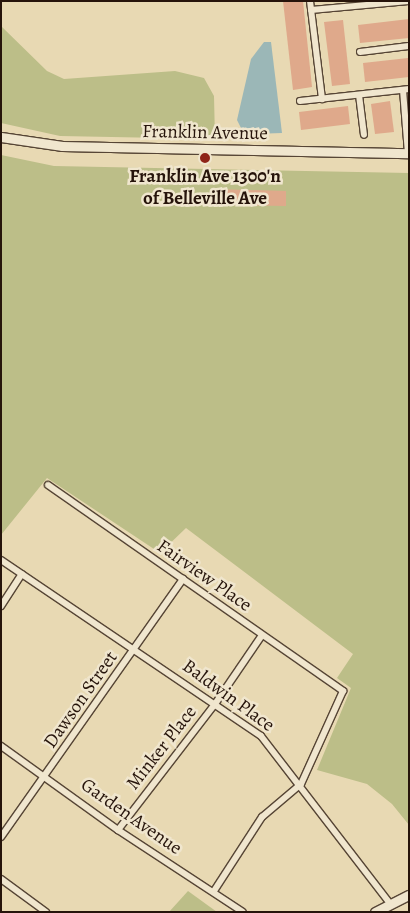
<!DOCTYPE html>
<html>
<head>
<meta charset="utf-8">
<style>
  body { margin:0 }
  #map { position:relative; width:410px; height:913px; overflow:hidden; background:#e8d9b3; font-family:Alegreya,serif }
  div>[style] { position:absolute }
  .green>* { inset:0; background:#bcbe88 }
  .water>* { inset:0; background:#9bb7b7 }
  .building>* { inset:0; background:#dfa98b }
  .roads { filter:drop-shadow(1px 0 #564535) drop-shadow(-1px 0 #564535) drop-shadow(0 1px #564535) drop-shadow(0 -1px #564535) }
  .street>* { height:6px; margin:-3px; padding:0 3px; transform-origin:3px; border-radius:3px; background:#f0e6ce }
  .secondary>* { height:9px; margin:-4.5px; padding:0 4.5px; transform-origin:4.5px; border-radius:4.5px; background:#f0e6ce }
  .dots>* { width:14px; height:14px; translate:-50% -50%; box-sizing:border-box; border:2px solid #f0e6ce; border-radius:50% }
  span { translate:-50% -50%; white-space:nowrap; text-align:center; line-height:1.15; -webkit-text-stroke:5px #f0e6ce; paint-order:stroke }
  .street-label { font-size:19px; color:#26140b }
  .poi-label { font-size:19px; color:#26140b; font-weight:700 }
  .frame { position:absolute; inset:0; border:2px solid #26140b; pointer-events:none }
</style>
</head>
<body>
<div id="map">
  <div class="green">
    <i style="clip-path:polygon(1px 26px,47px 71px,64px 79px,175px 71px,204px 78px,214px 96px,215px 139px,60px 136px,1px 123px)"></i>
    <i style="clip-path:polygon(1px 155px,54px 166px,409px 173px,409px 825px,392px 804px,367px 784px,317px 770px,351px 688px,337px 678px,353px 654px,186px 528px,160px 553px,47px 478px,1px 535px)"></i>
    <i style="clip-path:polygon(188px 891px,217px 912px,169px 912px)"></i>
  </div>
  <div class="water">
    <i style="clip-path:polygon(264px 42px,271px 42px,282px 133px,252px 134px,243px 132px,237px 120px,251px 59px)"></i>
  </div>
  <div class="building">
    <i style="clip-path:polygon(283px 1px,303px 1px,312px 87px,293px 90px)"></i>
    <i style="clip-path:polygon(409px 19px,409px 38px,360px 43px,358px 25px)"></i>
    <i style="clip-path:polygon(343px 20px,350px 84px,332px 86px,324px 22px)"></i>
    <i style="clip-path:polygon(408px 58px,409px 77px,365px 82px,363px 63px)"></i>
    <i style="clip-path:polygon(390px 101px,394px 132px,375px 134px,371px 104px)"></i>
    <i style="clip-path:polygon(348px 106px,350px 124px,301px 130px,299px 112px)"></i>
    <i style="clip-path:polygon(214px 189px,286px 191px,286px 206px,214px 205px)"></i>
  </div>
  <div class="roads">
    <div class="street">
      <i style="left:310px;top:1px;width:99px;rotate:83deg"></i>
      <i style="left:311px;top:10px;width:98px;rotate:-5.2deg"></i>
      <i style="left:360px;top:52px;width:49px;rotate:-7deg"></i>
      <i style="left:403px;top:90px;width:63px;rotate:85.5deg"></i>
      <i style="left:359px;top:95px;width:40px;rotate:82.9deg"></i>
      <i style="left:300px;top:101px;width:110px;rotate:-6.3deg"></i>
      <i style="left:48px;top:485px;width:360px;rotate:34.9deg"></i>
      <i style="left:343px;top:691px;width:102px;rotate:114.3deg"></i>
      <i style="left:301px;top:784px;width:51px;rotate:139.8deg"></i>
      <i style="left:262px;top:817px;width:88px;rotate:123deg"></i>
      <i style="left:1px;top:560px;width:314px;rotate:34.1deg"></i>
      <i style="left:261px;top:736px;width:213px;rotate:52.4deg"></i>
      <i style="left:1px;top:606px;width:38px;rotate:-57deg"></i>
      <i style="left:1px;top:746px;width:144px;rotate:35.7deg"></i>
      <i style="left:118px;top:830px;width:149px;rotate:33.3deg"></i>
      <i style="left:118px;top:830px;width:159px;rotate:-52.4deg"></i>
      <i style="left:215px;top:704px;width:83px;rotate:-55.7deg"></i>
      <i style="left:1px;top:837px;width:316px;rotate:-54.8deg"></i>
      <i style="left:1px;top:879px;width:56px;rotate:36.3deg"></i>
    </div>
    <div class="secondary">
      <i style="left:1px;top:137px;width:62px;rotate:8.4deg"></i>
      <i style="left:62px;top:146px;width:347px;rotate:1.2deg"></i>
      <i style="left:375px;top:912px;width:38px;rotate:-27deg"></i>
    </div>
  </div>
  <div class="dots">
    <i style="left:205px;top:158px;background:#8f2418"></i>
  </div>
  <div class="street-label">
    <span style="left:205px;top:133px;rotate:1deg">Franklin Avenue</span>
    <span style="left:204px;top:576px;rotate:35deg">Fairview Place</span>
    <span style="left:228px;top:696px;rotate:36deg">Baldwin Place</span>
    <span style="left:81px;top:700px;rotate:-55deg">Dawson Street</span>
    <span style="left:162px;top:748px;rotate:-52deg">Minker Place</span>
    <span style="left:131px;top:817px;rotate:35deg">Garden Avenue</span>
  </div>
  <div class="poi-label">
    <span style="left:205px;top:188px">Franklin Ave 1300'n<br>of Belleville Ave</span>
  </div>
  <div class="frame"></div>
</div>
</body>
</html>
